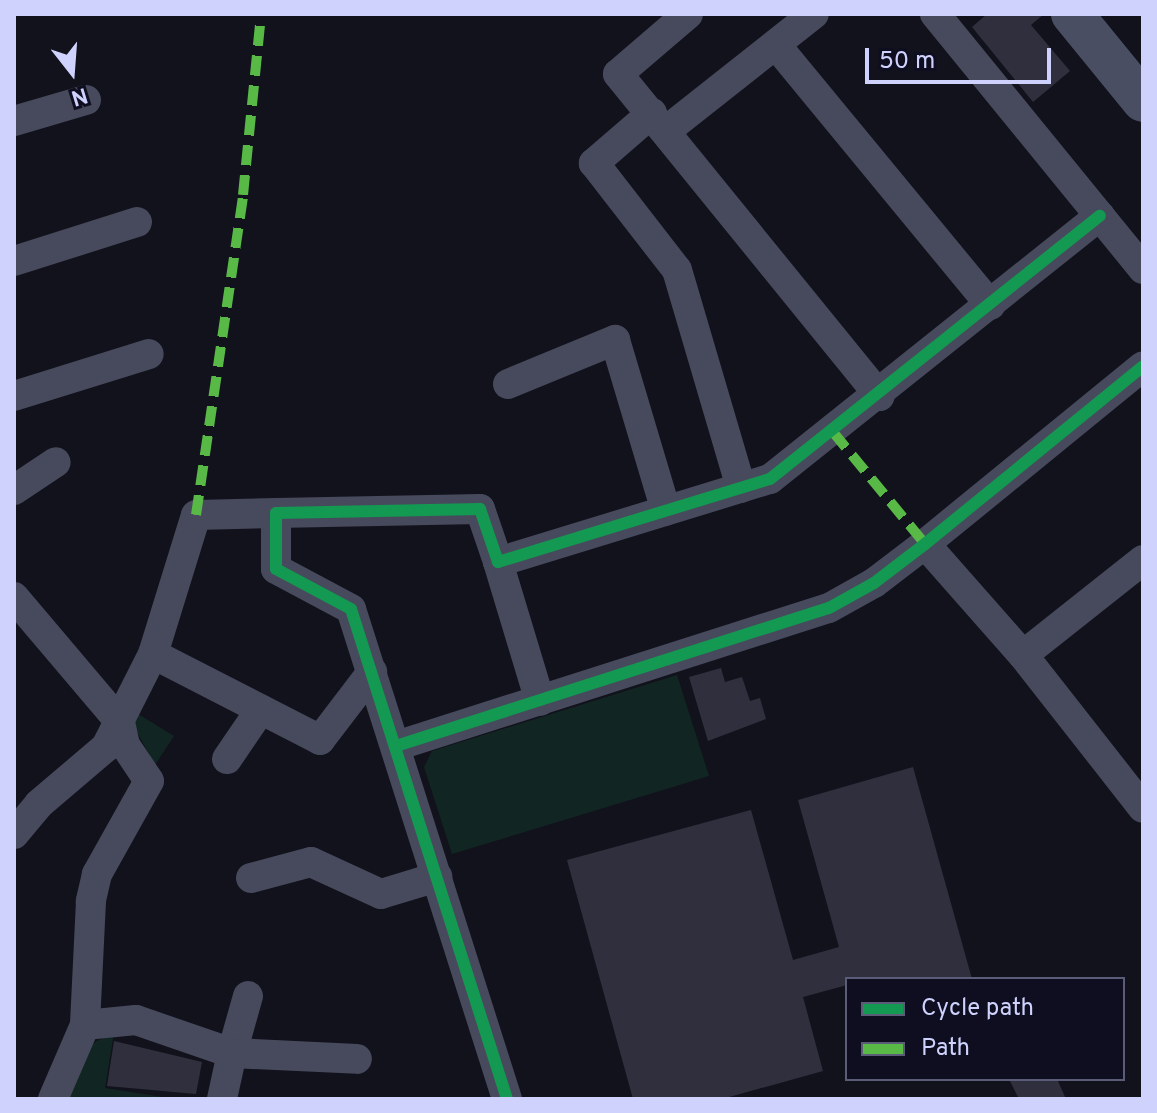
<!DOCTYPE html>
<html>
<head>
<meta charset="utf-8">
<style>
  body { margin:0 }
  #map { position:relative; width:1157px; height:1113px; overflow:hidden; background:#12121c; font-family:Overpass,sans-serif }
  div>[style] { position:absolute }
  .green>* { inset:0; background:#112623 }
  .building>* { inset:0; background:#302f3e }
  .street>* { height:30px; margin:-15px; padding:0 15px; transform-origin:15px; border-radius:15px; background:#474a5c }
  .secondary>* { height:42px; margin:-21px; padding:0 21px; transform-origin:21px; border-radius:21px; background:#494e63 }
  .quiet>* { height:10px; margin-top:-5px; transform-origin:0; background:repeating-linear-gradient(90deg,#58b947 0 20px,transparent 0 30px) }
  .cycleway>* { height:12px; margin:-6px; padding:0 6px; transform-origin:6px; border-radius:6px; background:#139951 }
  span { translate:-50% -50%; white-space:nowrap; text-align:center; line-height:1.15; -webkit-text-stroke:6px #0e0e20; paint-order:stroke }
  .frame { position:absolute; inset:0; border:16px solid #ced2fd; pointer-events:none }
  .legend { position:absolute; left:845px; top:977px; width:280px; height:104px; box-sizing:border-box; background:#0e0e20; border:2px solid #5b5c78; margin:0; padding:10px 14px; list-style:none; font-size:24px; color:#ced2fd }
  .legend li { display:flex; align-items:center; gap:16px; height:40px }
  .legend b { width:40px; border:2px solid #5b5c78 }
  .north { position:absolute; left:32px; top:32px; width:80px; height:80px; -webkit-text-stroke:6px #0e0e20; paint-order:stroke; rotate:163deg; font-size:22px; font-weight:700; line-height:32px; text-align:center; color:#ced2fd }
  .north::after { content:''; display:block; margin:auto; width:28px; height:36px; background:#ced2fd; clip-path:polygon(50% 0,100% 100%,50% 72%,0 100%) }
  .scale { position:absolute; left:865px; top:48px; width:186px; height:36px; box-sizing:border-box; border:4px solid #ced2fd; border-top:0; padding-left:10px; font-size:24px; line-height:28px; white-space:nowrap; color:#ced2fd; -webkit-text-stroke:6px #0e0e20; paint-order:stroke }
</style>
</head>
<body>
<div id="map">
  <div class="green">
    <i style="clip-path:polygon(677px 675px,709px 776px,452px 854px,424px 767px,432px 751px)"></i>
    <i style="clip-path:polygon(138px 714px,174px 736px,155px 765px,132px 723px)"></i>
    <i style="clip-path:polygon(114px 1032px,105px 1088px,175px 1099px,66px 1099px,82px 1057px,95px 1042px)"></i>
  </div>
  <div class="building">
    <i style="clip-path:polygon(987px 14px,1044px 14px,1031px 25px,1070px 71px,1033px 102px,972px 27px)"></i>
    <i style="clip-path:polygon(721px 668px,725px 682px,742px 677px,750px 701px,760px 698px,766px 719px,708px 741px,689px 677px)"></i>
    <i style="clip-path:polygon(913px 767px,972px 979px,847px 979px,847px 985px,803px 997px,823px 1071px,722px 1099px,633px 1099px,567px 860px,751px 810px,793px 960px,839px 947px,798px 800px)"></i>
    <i style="clip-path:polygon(114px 1041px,202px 1062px,196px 1094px,107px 1086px)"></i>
    <i style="clip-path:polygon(1009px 1079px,1057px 1079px,1066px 1099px,1019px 1099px)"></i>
  </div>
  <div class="street">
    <i style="left:688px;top:14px;width:92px;rotate:139.4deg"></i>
    <i style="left:618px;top:74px;width:415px;rotate:50.9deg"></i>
    <i style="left:935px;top:14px;width:329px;rotate:50.8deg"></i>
    <i style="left:776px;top:45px;width:337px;rotate:50.5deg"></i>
    <i style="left:652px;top:113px;width:77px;rotate:139.2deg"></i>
    <i style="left:594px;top:163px;width:135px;rotate:52.2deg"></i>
    <i style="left:677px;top:270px;width:227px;rotate:73.6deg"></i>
    <i style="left:14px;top:121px;width:75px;rotate:-16.3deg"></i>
    <i style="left:667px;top:130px;width:187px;rotate:-38.3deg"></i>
    <i style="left:14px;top:261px;width:129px;rotate:-17.6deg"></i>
    <i style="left:508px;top:384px;width:116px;rotate:-22.4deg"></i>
    <i style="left:615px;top:340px;width:178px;rotate:73.4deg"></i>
    <i style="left:14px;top:396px;width:141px;rotate:-17.3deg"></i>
    <i style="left:14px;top:490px;width:50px;rotate:-33.7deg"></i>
    <i style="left:925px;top:544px;width:148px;rotate:48.6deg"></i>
    <i style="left:1023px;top:655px;width:194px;rotate:51.9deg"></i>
    <i style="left:498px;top:562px;width:145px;rotate:73.2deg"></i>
    <i style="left:14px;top:597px;width:164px;rotate:49.7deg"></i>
    <i style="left:120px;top:722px;width:24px;rotate:78deg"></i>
    <i style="left:125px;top:745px;width:43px;rotate:56.3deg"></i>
    <i style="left:149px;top:781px;width:107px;rotate:119.2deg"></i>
    <i style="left:97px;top:874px;width:28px;rotate:103deg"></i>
    <i style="left:91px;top:901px;width:124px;rotate:92.8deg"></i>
    <i style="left:85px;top:1025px;width:81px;rotate:113.4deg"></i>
    <i style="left:153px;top:654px;width:188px;rotate:27.2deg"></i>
    <i style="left:320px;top:740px;width:86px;rotate:-52.6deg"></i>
    <i style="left:1023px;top:655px;width:153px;rotate:-38.4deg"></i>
    <i style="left:396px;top:746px;width:454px;rotate:-17.7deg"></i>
    <i style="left:829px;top:608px;width:51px;rotate:-29.1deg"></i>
    <i style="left:874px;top:583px;width:64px;rotate:-37.4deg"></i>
    <i style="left:925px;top:544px;width:281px;rotate:-39.2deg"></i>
    <i style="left:227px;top:759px;width:60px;rotate:-55.8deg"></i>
    <i style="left:14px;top:834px;width:39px;rotate:-50deg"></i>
    <i style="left:39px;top:804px;width:88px;rotate:-40.4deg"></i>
    <i style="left:106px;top:747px;width:104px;rotate:-63.2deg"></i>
    <i style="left:153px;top:654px;width:145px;rotate:-72.8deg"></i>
    <i style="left:196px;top:515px;width:80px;rotate:-1.4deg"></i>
    <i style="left:251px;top:878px;width:62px;rotate:-14.9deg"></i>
    <i style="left:311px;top:862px;width:77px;rotate:24.6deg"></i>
    <i style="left:381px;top:894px;width:59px;rotate:-16.9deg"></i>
    <i style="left:248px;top:996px;width:59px;rotate:105.7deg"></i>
    <i style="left:232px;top:1053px;width:125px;rotate:2.7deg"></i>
    <i style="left:85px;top:1025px;width:51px;rotate:-5.6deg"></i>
    <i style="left:136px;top:1020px;width:102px;rotate:19deg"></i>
    <i style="left:232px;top:1053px;width:47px;rotate:102.3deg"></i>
    <i style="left:507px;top:1099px;width:514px;rotate:-107.66deg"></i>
    <i style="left:351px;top:609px;width:85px;rotate:-151.9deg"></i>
    <i style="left:276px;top:569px;width:56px;rotate:-90deg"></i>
    <i style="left:276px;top:513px;width:204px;rotate:-1.1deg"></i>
    <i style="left:480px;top:509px;width:56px;rotate:71.2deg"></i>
    <i style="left:498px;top:562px;width:284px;rotate:-17deg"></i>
    <i style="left:770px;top:479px;width:422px;rotate:-38.6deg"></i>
  </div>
  <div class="secondary">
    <i style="left:1072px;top:14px;width:112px;rotate:50.8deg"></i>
  </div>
  <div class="quiet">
    <i style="left:833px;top:432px;width:145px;rotate:50.6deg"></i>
    <i style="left:196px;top:515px;width:323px;rotate:-81.6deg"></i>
    <i style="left:243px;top:195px;width:182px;rotate:-84.3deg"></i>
  </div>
  <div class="cycleway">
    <i style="left:396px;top:746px;width:454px;rotate:-17.7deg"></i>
    <i style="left:829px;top:608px;width:51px;rotate:-29.1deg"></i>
    <i style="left:874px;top:583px;width:64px;rotate:-37.4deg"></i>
    <i style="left:925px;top:544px;width:281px;rotate:-39.2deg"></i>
    <i style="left:507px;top:1099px;width:514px;rotate:-107.66deg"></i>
    <i style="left:351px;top:609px;width:85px;rotate:-151.9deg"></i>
    <i style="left:276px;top:569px;width:56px;rotate:-90deg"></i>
    <i style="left:276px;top:513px;width:204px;rotate:-1.1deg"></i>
    <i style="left:480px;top:509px;width:56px;rotate:71.2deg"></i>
    <i style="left:498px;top:562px;width:284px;rotate:-17deg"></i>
    <i style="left:770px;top:479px;width:422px;rotate:-38.6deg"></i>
  </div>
  <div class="frame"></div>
  <ul class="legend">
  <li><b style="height:10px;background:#139951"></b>Cycle path</li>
  <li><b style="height:10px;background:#58b947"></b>Path</li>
  </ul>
  <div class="north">N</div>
  <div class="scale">50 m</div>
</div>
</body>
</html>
